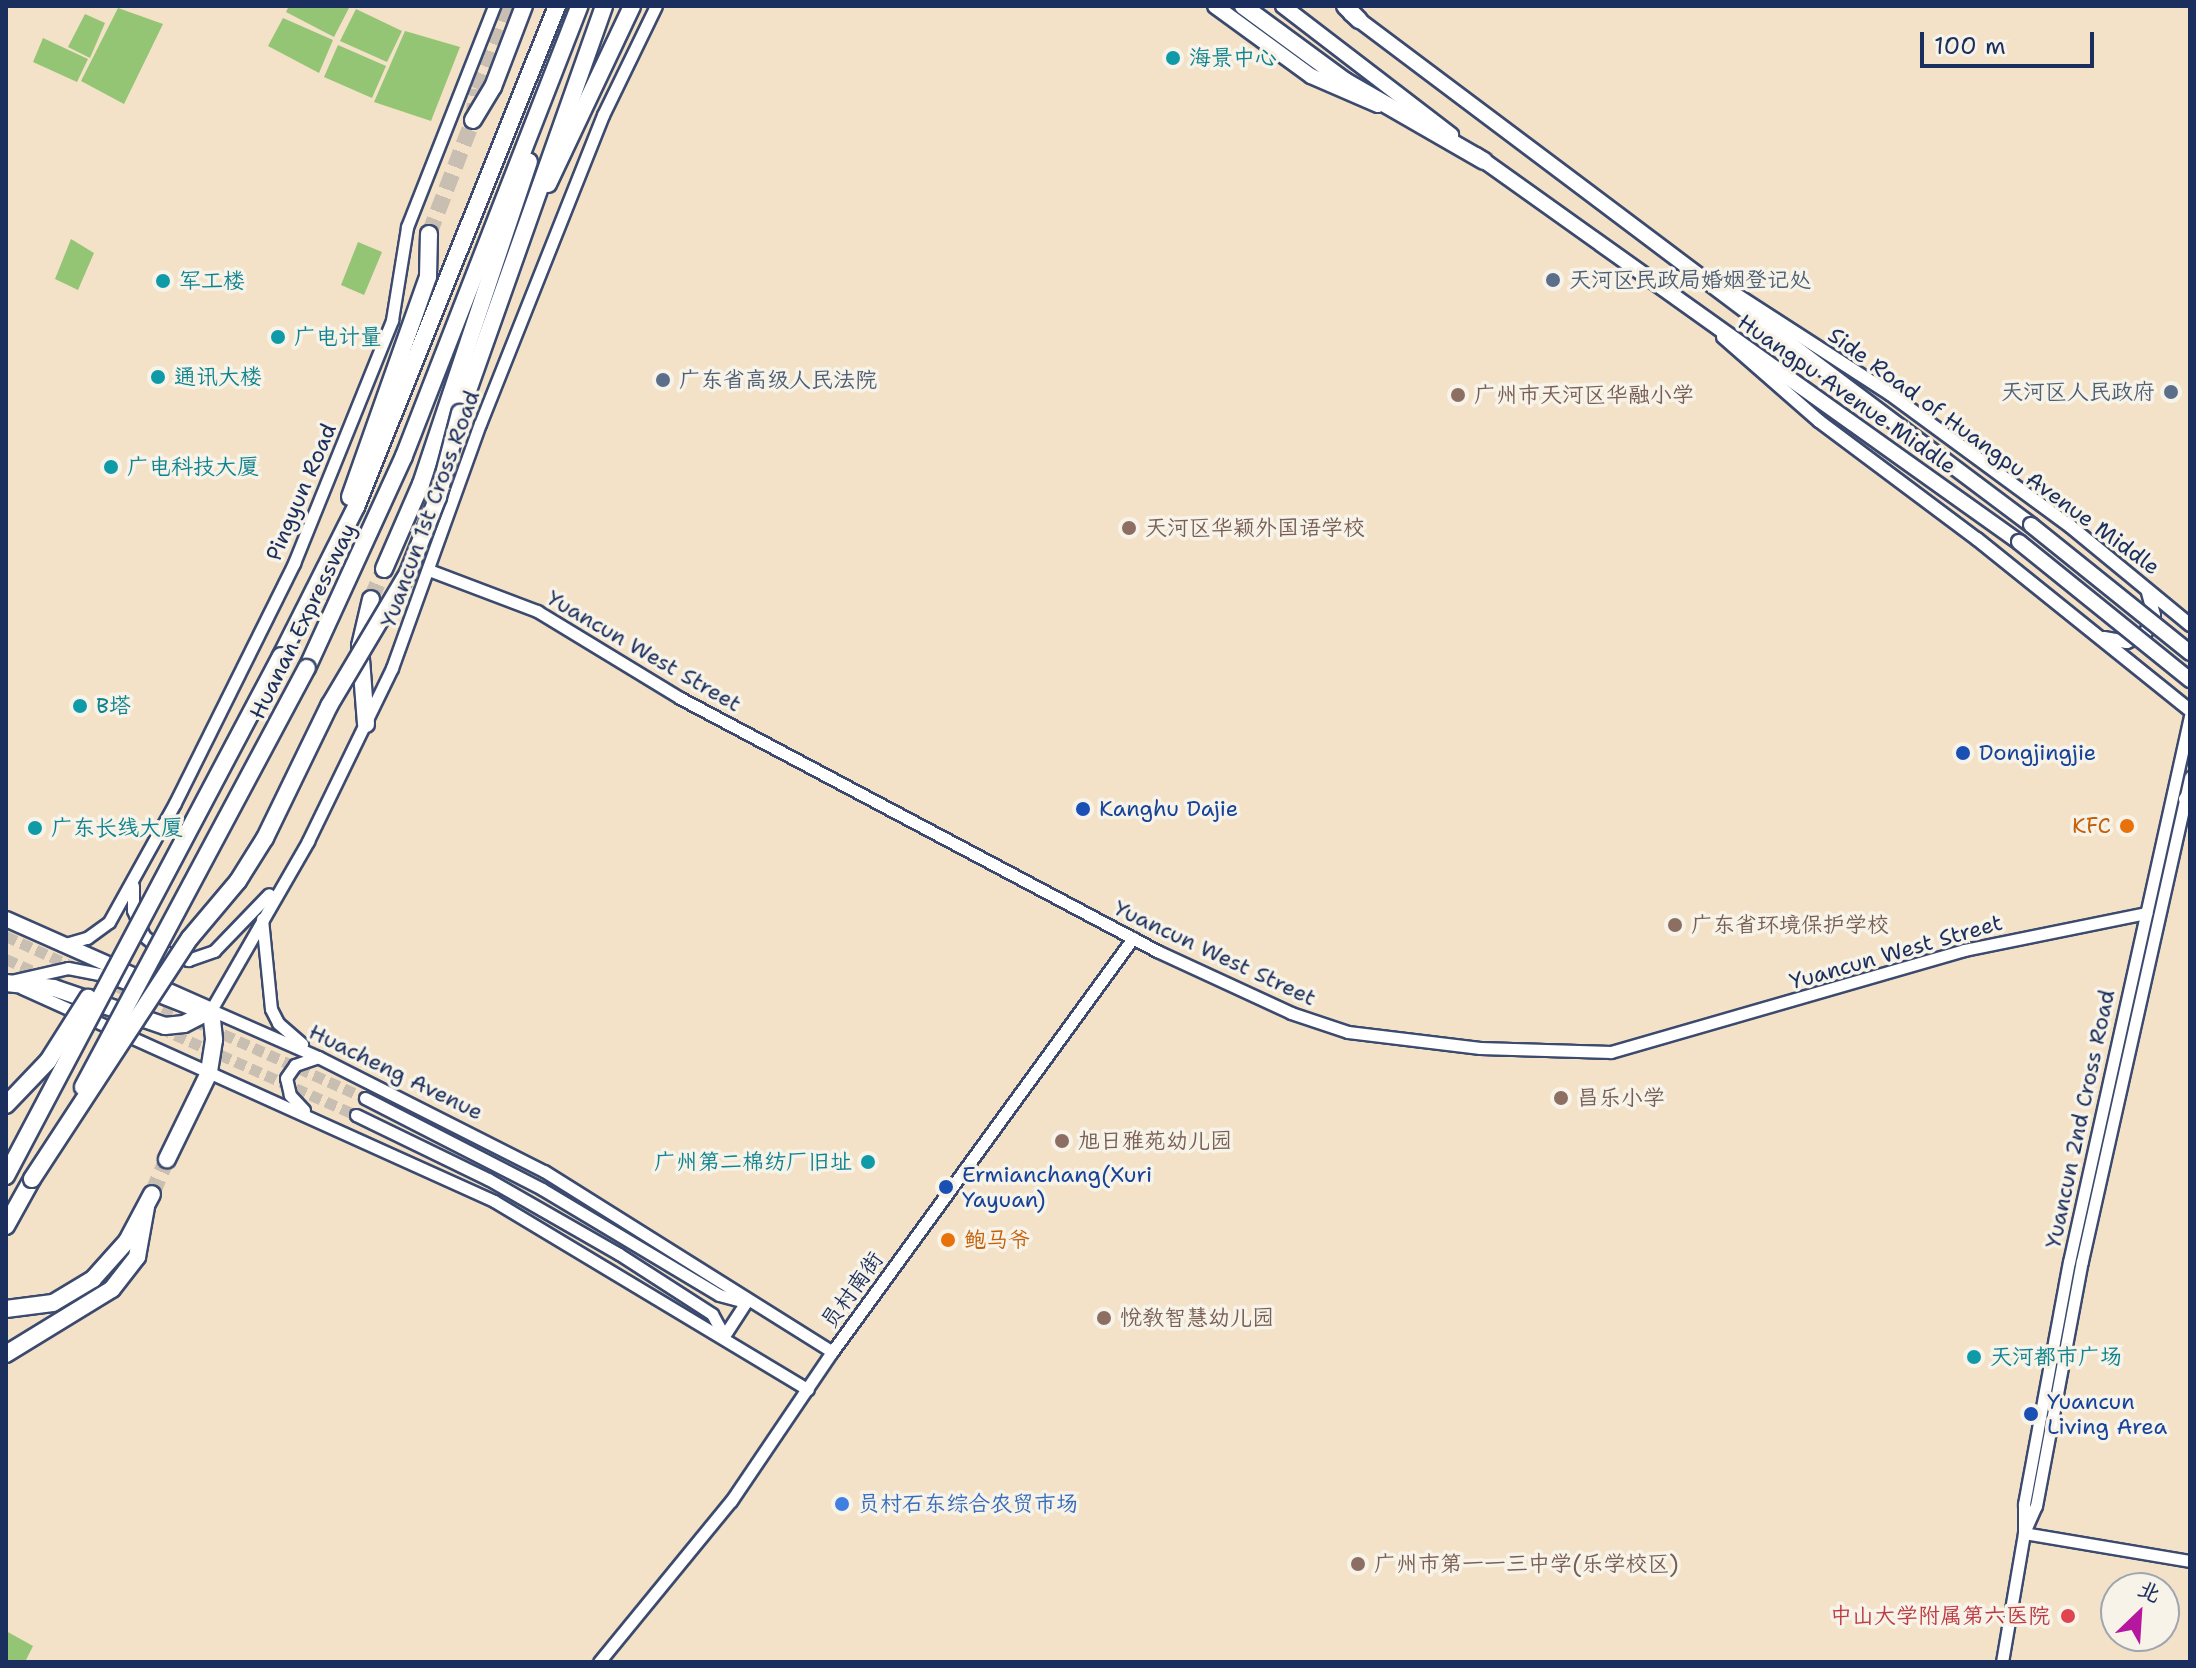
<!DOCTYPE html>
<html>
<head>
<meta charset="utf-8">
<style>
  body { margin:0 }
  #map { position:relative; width:2196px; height:1668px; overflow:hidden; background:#f3e2c7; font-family:"Shantell Sans","LXGW WenKai TC",sans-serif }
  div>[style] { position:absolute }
  .green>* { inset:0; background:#93c575 }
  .tertiary-tunnel>* { height:11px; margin-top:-5.5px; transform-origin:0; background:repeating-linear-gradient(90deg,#c8beb2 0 11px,transparent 0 16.5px) }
  .motorway-tunnel>* { height:16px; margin-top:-8px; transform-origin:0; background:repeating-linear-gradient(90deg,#c8beb2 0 16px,transparent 0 24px) }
  .roads { filter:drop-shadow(2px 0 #3b4a6e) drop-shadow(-2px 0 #3b4a6e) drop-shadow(0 2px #3b4a6e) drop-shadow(0 -2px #3b4a6e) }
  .tertiary>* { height:11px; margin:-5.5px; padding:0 5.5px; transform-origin:5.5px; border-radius:5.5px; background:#fff }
  .secondary>* { height:12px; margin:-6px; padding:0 6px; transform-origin:6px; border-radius:6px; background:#fff }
  .primary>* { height:14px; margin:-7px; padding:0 7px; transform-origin:7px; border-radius:7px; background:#fff }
  .motorway>* { height:16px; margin:-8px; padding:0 8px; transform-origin:8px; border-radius:8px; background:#fff }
  .bridges { filter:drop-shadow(2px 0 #3b4a6e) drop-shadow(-2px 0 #3b4a6e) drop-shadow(0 2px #3b4a6e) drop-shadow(0 -2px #3b4a6e) }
  .primary-bridge>* { height:14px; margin:-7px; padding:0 7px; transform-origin:7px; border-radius:7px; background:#fff }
  .motorway-bridge>* { height:16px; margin:-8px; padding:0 8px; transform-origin:8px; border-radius:8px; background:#fff }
  .dots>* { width:22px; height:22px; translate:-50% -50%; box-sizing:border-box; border:4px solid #f7f3e8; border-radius:50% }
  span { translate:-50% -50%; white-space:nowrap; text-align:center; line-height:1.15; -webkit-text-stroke:7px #f7f3e8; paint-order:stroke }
  .culture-label { font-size:22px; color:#0d838f }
  .left { translate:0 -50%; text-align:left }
  .right { translate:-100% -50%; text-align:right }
  .service-label { font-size:22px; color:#4e5e75 }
  .street-label { font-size:22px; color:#1b2f5e }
  .education-label { font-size:22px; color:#785e54 }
  .transit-label { font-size:22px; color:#164399 }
  .food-label { font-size:22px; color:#c56008 }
  .shop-label { font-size:22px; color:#366cbe }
  .health-label { font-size:22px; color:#be3a42 }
  .frame { position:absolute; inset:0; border:8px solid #1b2f5e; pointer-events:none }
  .north { position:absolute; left:2100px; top:1572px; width:80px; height:80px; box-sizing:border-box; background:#f7f3e8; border:2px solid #9fa5b1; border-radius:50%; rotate:25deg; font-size:22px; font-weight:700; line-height:32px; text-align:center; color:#1b2f5e }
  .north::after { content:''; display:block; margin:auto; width:28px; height:36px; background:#b5179e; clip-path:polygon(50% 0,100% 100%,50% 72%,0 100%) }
  .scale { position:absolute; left:1920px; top:32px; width:174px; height:36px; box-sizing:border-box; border:4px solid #1b2f5e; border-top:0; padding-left:10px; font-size:24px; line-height:28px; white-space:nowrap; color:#1b2f5e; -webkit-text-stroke:6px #f7f3e8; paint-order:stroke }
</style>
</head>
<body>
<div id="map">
  <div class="green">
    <i style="clip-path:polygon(289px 6px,350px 6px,334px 37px,286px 12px)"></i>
    <i style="clip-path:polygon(118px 8px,163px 24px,124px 104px,81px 81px)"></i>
    <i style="clip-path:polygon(356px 9px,402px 31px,387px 62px,340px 41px)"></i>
    <i style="clip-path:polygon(85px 14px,105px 23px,90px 58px,68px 47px)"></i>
    <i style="clip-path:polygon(283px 18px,333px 40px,319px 73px,268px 46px)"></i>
    <i style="clip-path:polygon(405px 31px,460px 47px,431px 121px,374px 102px)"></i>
    <i style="clip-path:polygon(43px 38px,88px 59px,77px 82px,33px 62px)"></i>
    <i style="clip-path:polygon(338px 45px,386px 66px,372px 98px,324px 77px)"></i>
    <i style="clip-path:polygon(71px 239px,94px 253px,78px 290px,55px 279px)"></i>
    <i style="clip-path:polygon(358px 242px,382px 252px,364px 295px,341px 285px)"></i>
    <i style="clip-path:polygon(6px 1631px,33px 1646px,25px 1662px,6px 1662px)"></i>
  </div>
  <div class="tertiary-tunnel">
    <i style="left:6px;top:936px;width:77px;rotate:24.6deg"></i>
    <i style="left:6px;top:959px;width:64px;rotate:24.1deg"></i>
    <i style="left:103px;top:980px;width:287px;rotate:24.2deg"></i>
    <i style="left:160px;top:1028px;width:214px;rotate:23.9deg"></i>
  </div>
  <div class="motorway-tunnel">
    <i style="left:429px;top:234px;width:122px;rotate:-68.9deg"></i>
    <i style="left:473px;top:120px;width:31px;rotate:-83deg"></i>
    <i style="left:477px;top:89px;width:89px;rotate:-68.9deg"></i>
    <i style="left:371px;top:599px;width:33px;rotate:-67deg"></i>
    <i style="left:152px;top:1194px;width:38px;rotate:-67deg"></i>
  </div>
  <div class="roads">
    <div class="tertiary">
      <i style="left:429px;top:570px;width:116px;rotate:20.8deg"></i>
      <i style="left:537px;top:611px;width:167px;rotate:31.3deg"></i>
      <i style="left:680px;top:698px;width:540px;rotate:27.94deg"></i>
      <i style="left:1157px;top:951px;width:148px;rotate:24.8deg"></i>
      <i style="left:1291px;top:1013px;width:60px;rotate:18.4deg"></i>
      <i style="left:1348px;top:1032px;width:133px;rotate:6.9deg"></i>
      <i style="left:1480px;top:1048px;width:131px;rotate:1.7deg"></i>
      <i style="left:1611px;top:1052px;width:367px;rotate:-16.1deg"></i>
      <i style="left:1964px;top:950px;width:186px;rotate:-11.5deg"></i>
      <i style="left:133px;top:886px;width:24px;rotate:90deg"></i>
      <i style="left:133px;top:910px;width:28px;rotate:67deg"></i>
      <i style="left:144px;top:936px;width:23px;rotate:40deg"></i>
      <i style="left:162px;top:951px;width:28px;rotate:19deg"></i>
      <i style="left:188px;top:960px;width:28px;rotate:-19deg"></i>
      <i style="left:214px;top:951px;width:79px;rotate:-46deg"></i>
      <i style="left:262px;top:919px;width:90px;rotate:84.3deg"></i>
      <i style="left:271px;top:1009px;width:16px;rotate:63deg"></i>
      <i style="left:278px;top:1023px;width:32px;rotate:41deg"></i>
      <i style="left:62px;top:945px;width:26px;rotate:-16deg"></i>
      <i style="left:87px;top:938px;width:27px;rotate:-36deg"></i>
      <i style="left:109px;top:922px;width:136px;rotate:-61deg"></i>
      <i style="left:175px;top:803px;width:268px;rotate:-63.6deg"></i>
      <i style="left:294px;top:563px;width:262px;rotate:-68deg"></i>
      <i style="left:392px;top:320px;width:94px;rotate:-80.8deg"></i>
      <i style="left:407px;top:227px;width:238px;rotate:-68.5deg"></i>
      <i style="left:15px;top:980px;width:54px;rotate:-12.8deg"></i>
      <i style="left:68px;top:968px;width:38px;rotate:11deg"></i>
      <i style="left:105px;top:975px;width:90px;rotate:21.4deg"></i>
      <i style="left:189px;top:1008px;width:22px;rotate:5deg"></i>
      <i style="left:211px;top:1010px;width:117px;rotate:23.7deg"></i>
      <i style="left:318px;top:1057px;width:253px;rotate:26.8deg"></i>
      <i style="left:544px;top:1171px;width:340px;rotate:32.1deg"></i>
      <i style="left:22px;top:988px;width:518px;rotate:24.29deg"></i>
      <i style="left:494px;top:1201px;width:366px;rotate:31deg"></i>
      <i style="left:211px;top:1010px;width:195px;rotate:-60.1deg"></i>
      <i style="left:308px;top:841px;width:192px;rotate:-64.1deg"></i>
      <i style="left:392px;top:668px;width:259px;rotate:-70.2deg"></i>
      <i style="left:480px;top:424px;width:333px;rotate:-68.3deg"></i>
      <i style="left:603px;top:115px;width:121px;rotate:-64.1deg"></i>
      <i style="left:365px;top:1098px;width:199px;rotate:27.2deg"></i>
      <i style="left:542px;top:1189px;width:206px;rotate:30.9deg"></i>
      <i style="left:719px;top:1295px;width:28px;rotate:15deg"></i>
      <i style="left:746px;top:1302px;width:40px;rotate:122.9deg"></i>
      <i style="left:304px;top:1110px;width:21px;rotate:-133deg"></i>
      <i style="left:290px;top:1095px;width:17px;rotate:-103deg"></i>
      <i style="left:286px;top:1078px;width:16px;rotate:-55deg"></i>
      <i style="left:295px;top:1065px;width:24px;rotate:-19deg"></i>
      <i style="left:356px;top:1115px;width:147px;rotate:25.9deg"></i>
      <i style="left:488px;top:1179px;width:151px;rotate:29.8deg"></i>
      <i style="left:619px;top:1254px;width:111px;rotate:32.8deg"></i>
      <i style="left:712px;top:1314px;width:25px;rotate:61deg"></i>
      <i style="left:2026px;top:1528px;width:24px;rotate:-66deg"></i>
      <i style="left:2036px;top:1506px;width:249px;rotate:-79.4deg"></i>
      <i style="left:2082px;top:1261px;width:496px;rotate:-77.4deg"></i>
      <i style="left:2024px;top:1533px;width:168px;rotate:9.6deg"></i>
      <i style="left:599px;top:1662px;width:208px;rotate:-50.7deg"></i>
      <i style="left:731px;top:1501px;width:180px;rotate:-55.9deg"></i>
      <i style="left:832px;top:1352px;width:512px;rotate:-53.98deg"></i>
      <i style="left:2002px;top:1662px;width:131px;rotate:-80.3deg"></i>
      <i style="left:2024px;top:1533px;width:29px;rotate:-90deg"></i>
      <i style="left:2024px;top:1504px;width:246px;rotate:-79.5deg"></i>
      <i style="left:2069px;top:1262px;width:559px;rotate:-77.5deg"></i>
    </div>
    <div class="secondary">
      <i style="left:1717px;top:282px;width:206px;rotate:32.9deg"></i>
      <i style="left:1890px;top:394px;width:223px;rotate:36.3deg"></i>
      <i style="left:2070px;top:526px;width:156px;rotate:39.5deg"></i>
      <i style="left:1723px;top:337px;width:128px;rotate:41.2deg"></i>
      <i style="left:1819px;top:421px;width:197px;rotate:36.8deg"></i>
      <i style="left:1977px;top:539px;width:273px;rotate:38.8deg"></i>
      <i style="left:2104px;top:638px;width:23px;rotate:10deg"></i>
      <i style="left:2127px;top:642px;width:20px;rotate:-24deg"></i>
      <i style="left:2145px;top:634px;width:21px;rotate:-65deg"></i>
      <i style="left:2154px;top:615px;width:24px;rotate:-105deg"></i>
      <i style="left:2185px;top:799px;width:9px;rotate:-54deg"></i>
    </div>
    <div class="primary">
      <i style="left:1215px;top:6px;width:119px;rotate:36.1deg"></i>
      <i style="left:1311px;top:76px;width:73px;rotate:23.4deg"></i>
      <i style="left:1283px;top:6px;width:212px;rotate:37.5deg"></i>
      <i style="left:1351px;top:14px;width:851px;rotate:36.92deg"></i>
      <i style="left:1476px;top:155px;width:667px;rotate:35.48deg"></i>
      <i style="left:6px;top:919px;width:224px;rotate:23.9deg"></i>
    </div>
    <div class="motorway">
      <i style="left:1243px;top:6px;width:127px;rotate:36.3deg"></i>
      <i style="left:1345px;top:81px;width:160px;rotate:29.9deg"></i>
      <i style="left:1345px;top:6px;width:20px;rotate:45deg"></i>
      <i style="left:473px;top:120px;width:39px;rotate:-59deg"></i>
      <i style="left:493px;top:87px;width:87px;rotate:-69.1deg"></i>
      <i style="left:548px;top:184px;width:197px;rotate:-64.7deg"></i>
      <i style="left:460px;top:413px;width:432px;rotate:-70.5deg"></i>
      <i style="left:350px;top:497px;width:233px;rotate:-70.5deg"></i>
      <i style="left:428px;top:277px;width:43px;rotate:-88.7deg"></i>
      <i style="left:384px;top:569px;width:93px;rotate:-66.5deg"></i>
      <i style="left:421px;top:484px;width:340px;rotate:-71.5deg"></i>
      <i style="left:281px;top:656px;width:167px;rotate:-63.3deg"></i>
      <i style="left:356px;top:507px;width:540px;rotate:-68.14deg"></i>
      <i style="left:307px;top:668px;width:233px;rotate:-65.4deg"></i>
      <i style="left:404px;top:456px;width:483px;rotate:-68.7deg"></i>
      <i style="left:366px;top:724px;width:78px;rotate:-94.4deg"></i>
      <i style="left:360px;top:646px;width:48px;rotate:-76.8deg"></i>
      <i style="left:6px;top:983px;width:48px;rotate:5.9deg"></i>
      <i style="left:54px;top:988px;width:117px;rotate:18.9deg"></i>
      <i style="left:165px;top:1026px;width:19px;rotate:-6deg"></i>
      <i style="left:184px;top:1024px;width:30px;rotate:-27deg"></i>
      <i style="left:211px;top:1010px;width:30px;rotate:84deg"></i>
      <i style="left:214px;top:1040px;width:33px;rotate:99deg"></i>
      <i style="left:209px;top:1073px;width:96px;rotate:116deg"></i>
      <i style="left:6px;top:1226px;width:54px;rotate:-61deg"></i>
      <i style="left:6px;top:1309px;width:47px;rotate:-7.3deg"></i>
      <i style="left:53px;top:1303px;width:47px;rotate:-31deg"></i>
      <i style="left:93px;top:1279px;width:51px;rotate:-48.2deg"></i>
      <i style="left:127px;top:1241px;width:53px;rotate:-62deg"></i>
      <i style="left:6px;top:1354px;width:124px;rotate:-31.5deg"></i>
      <i style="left:112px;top:1289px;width:41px;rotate:-52deg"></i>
      <i style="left:137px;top:1257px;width:51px;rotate:-79.8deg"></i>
    </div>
  </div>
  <div class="bridges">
    <div class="primary-bridge">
      <i style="left:2031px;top:525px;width:204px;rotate:38.8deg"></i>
      <i style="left:2019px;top:542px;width:220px;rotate:38.9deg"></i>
    </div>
    <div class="motorway-bridge">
      <i style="left:83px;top:1087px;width:475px;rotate:-61.9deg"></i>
      <i style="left:6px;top:1105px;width:61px;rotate:-46.3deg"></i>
      <i style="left:48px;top:1061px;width:75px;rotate:-57.6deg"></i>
      <i style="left:6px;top:1176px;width:588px;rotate:-62.13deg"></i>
      <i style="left:32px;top:1179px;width:288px;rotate:-56.8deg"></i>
      <i style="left:190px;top:938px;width:75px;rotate:-49.9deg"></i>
      <i style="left:238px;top:881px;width:51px;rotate:-57.9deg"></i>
      <i style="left:265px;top:838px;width:147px;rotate:-64.1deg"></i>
      <i style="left:329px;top:706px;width:155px;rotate:-59.3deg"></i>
      <i style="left:408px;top:573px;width:82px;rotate:-68.5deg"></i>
      <i style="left:438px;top:497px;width:87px;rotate:-75.3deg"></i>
    </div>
  </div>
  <div class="dots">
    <i style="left:1173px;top:58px;background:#0f9aa8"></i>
    <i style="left:1553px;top:280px;background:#5c6f8a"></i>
    <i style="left:163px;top:281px;background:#0f9aa8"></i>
    <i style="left:278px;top:337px;background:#0f9aa8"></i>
    <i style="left:158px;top:377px;background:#0f9aa8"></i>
    <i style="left:663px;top:380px;background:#5c6f8a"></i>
    <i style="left:2171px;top:392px;background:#5c6f8a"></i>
    <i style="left:1458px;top:395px;background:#8d6e63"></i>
    <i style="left:111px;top:467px;background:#0f9aa8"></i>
    <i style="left:1129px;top:528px;background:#8d6e63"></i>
    <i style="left:80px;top:706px;background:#0f9aa8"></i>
    <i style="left:1963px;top:753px;background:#1a4fb4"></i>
    <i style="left:1083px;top:809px;background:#1a4fb4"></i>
    <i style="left:2127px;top:826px;background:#e8710a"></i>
    <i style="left:35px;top:828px;background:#0f9aa8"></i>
    <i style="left:1675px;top:925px;background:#8d6e63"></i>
    <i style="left:1561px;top:1098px;background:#8d6e63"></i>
    <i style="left:1062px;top:1141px;background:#8d6e63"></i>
    <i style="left:868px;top:1162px;background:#0f9aa8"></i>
    <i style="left:946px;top:1187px;background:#1a4fb4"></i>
    <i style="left:948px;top:1240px;background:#e8710a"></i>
    <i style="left:1104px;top:1318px;background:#8d6e63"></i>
    <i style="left:1974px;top:1357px;background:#0f9aa8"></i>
    <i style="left:2031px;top:1414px;background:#1a4fb4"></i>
    <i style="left:842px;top:1504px;background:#3f7fe0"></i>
    <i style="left:1358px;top:1564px;background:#8d6e63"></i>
    <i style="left:2068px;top:1616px;background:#e0444e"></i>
  </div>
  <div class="culture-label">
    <span class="left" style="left:1189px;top:58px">海景中心</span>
    <span class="left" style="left:179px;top:281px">军工楼</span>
    <span class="left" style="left:294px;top:337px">广电计量</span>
    <span class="left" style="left:174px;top:377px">通讯大楼</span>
    <span class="left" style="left:127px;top:467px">广电科技大厦</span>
    <span class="left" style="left:96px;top:706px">B塔</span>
    <span class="left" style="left:51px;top:828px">广东长线大厦</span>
    <span class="right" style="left:852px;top:1162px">广州第二棉纺厂旧址</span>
    <span class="left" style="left:1990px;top:1357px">天河都市广场</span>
  </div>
  <div class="service-label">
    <span class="left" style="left:1569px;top:280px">天河区民政局婚姻登记处</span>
    <span class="left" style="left:679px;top:380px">广东省高级人民法院</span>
    <span class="right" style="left:2155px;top:392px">天河区人民政府</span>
  </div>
  <div class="street-label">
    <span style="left:1847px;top:394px;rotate:35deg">Huangpu Avenue Middle</span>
    <span style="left:1994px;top:451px;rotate:36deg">Side Road of Huangpu Avenue Middle</span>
    <span style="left:301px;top:492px;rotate:-67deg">Pingyun Road</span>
    <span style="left:430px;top:509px;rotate:-70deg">Yuancun 1st Cross Road</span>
    <span style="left:303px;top:621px;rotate:-64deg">Huanan Expressway</span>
    <span style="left:644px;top:651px;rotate:30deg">Yuancun West Street</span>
    <span style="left:1896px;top:952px;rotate:-16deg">Yuancun West Street</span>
    <span style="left:1215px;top:953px;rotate:25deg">Yuancun West Street</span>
    <span style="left:396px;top:1072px;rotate:26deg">Huacheng Avenue</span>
    <span style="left:2080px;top:1119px;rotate:-78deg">Yuancun 2nd Cross Road</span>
    <span style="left:852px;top:1290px;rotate:-54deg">员村南街</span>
  </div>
  <div class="education-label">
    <span class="left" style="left:1474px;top:395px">广州市天河区华融小学</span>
    <span class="left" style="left:1145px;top:528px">天河区华颖外国语学校</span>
    <span class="left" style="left:1691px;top:925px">广东省环境保护学校</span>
    <span class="left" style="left:1577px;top:1098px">昌乐小学</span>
    <span class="left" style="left:1078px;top:1141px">旭日雅苑幼儿园</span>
    <span class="left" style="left:1120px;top:1318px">悦教智慧幼儿园</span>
    <span class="left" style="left:1374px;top:1564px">广州市第一一三中学(乐学校区)</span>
  </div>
  <div class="transit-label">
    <span class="left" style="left:1979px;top:753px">Dongjingjie</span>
    <span class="left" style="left:1099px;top:809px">Kanghu Dajie</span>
    <span class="left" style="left:962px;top:1187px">Ermianchang(Xuri<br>Yayuan)</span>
    <span class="left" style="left:2047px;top:1414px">Yuancun<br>Living Area</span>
  </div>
  <div class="food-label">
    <span class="right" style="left:2111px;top:826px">KFC</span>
    <span class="left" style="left:964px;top:1240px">鲍马爷</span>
  </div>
  <div class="shop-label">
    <span class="left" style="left:858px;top:1504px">员村石东综合农贸市场</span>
  </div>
  <div class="health-label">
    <span class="right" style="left:2050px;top:1616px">中山大学附属第六医院</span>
  </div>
  <div class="frame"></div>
  <div class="north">北</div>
  <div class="scale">100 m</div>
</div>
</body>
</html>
